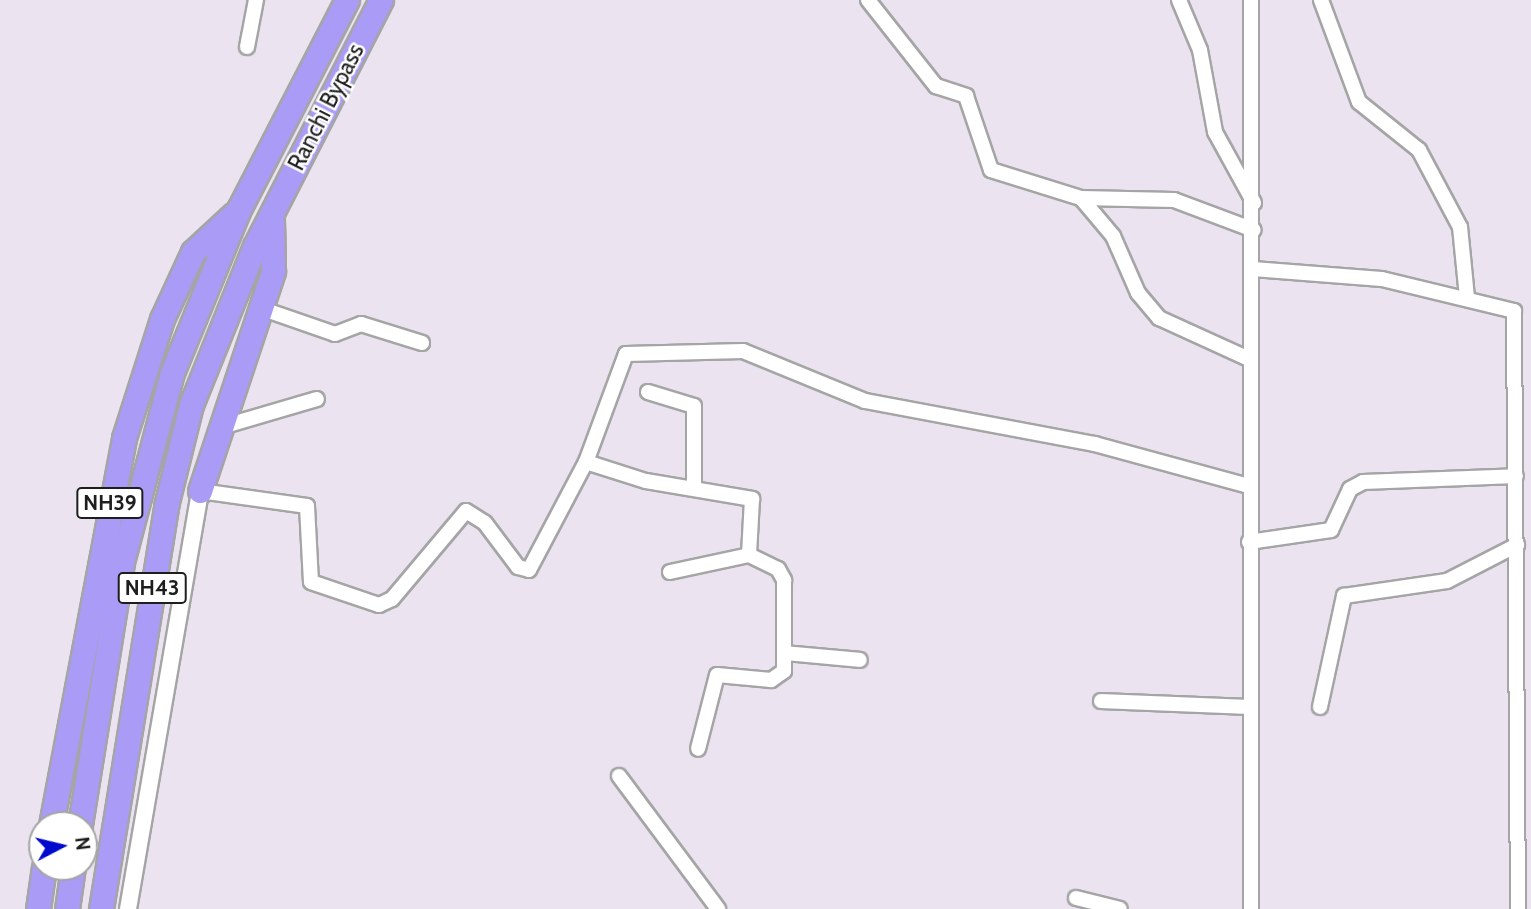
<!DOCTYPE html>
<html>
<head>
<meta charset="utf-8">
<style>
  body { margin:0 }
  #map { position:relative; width:1531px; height:909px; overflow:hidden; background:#ebe3f0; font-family:Cabin,sans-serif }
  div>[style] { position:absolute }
  .roads { filter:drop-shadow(2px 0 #a5a5a5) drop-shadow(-2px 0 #a5a5a5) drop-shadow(0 2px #a5a5a5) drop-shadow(0 -2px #a5a5a5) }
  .minor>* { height:14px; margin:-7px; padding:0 7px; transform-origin:7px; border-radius:7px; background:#fff }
  .tertiary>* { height:16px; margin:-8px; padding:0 8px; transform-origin:8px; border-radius:8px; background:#fff }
  .trunk>* { height:23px; margin:-11.5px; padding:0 11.5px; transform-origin:11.5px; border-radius:11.5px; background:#a99bf6 }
  span { translate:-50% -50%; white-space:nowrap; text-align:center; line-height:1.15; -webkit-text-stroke:5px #fff; paint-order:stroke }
  .shield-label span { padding:2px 5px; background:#fff; border:2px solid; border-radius:5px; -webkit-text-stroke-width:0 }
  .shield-label { font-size:21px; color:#1e1e1e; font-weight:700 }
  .street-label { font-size:23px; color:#1e1e1e }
  .north { position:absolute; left:28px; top:811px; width:70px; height:70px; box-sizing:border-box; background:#fff; border:2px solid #a5a5a5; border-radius:50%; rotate:83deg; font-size:19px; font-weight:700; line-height:28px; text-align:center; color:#1e1e1e }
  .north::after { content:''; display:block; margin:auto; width:24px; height:32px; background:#000acc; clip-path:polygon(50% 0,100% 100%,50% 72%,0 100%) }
</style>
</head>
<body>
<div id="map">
  <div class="roads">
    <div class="minor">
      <i style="left:868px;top:0;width:110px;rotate:51.7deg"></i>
      <i style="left:936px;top:86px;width:32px;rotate:18deg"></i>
      <i style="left:966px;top:96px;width:78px;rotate:71.3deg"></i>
      <i style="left:991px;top:170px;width:94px;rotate:17.3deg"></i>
      <i style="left:1081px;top:198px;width:93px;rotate:1.2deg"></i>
      <i style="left:1174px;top:200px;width:85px;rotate:20.6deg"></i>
      <i style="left:1179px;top:0;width:54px;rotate:67.2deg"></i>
      <i style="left:1200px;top:50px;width:83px;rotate:79.6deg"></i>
      <i style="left:1215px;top:132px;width:81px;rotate:61.2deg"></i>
      <i style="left:1251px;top:0;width:909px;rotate:90deg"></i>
      <i style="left:1321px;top:0;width:109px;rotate:69.6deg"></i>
      <i style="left:1359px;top:102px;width:77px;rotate:38.7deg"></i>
      <i style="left:1419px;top:150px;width:87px;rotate:62deg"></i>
      <i style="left:1460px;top:227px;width:70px;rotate:84.3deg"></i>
      <i style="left:247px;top:47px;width:48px;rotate:-79.2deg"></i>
      <i style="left:1081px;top:198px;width:50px;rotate:49.9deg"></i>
      <i style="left:1113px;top:236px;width:62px;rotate:66.3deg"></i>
      <i style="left:1138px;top:293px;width:33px;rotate:50deg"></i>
      <i style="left:1159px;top:318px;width:101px;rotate:24.5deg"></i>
      <i style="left:1253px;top:269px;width:129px;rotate:4.4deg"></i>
      <i style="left:1382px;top:279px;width:136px;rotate:13.6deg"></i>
      <i style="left:1514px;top:311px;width:598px;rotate:89.62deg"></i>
      <i style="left:263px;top:309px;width:76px;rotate:19.1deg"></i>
      <i style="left:335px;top:334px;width:28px;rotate:-21deg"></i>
      <i style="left:361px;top:324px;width:64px;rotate:17.3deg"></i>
      <i style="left:648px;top:392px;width:48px;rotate:16.9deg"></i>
      <i style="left:694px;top:406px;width:82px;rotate:90deg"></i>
      <i style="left:218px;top:428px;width:103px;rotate:-16.3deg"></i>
      <i style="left:586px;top:462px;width:115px;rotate:-69.7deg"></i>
      <i style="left:626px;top:354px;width:117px;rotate:-1.5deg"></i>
      <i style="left:743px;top:351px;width:132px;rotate:22.3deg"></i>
      <i style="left:865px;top:401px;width:234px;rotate:10.6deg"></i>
      <i style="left:1095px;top:444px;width:160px;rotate:15.3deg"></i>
      <i style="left:200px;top:491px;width:108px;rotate:8deg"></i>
      <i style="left:307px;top:506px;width:76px;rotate:87deg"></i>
      <i style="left:311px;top:582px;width:72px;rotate:18.7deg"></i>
      <i style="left:379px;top:605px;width:14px;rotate:-25deg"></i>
      <i style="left:392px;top:599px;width:115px;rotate:-49.9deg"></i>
      <i style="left:466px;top:511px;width:22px;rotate:32deg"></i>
      <i style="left:485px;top:523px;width:55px;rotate:53.1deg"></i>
      <i style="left:518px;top:567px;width:11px;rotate:15deg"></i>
      <i style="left:529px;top:570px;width:122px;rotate:-62.2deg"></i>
      <i style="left:586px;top:462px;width:63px;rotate:17.6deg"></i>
      <i style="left:646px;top:481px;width:108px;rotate:9.6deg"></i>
      <i style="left:752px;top:499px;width:56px;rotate:93.1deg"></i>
      <i style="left:749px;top:555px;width:32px;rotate:26deg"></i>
      <i style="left:778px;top:569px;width:13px;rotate:61deg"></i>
      <i style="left:784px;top:580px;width:91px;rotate:90deg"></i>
      <i style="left:784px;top:671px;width:16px;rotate:145deg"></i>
      <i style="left:771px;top:680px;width:54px;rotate:-174.7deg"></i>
      <i style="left:717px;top:675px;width:76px;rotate:104.4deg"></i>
      <i style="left:1249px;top:542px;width:83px;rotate:-8.3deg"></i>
      <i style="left:1331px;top:530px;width:45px;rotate:-65.1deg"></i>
      <i style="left:1350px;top:489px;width:15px;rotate:-28deg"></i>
      <i style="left:1363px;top:482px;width:153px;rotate:-2.2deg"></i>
      <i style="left:670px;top:572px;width:81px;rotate:-12.1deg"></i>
      <i style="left:785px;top:653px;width:75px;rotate:5.3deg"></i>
      <i style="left:1101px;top:701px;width:148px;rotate:2.3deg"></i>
      <i style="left:1320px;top:707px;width:114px;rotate:-77.8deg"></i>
      <i style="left:1344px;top:596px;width:104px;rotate:-8.3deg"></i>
      <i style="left:1447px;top:581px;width:79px;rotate:-27.2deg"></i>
      <i style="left:619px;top:776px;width:166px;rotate:53.3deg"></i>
      <i style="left:1076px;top:898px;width:45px;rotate:14deg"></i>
    </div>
    <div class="tertiary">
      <i style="left:128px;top:909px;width:424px;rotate:-80.2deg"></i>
    </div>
    <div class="trunk">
      <i style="left:200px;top:491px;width:232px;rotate:-71.6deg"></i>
      <i style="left:273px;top:271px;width:54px;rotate:-91.1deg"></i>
      <i style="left:51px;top:825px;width:394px;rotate:-79.3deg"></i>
      <i style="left:124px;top:438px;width:125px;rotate:-72.3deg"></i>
      <i style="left:162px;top:319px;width:74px;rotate:-65.2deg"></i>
      <i style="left:193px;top:252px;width:56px;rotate:-42.8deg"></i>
      <i style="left:80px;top:825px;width:266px;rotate:-80.9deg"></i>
      <i style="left:122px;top:562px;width:196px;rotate:-75.2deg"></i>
      <i style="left:172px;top:373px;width:177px;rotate:-67.8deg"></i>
      <i style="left:239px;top:209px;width:235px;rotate:-62.7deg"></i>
      <i style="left:38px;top:909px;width:42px;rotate:-81.9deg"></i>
      <i style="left:67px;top:909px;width:42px;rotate:-81.9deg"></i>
      <i style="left:101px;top:909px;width:408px;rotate:-80.8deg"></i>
      <i style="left:166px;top:506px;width:104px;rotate:-76.1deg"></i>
      <i style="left:191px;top:405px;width:171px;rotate:-68.1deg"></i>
      <i style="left:255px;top:246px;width:276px;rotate:-62.9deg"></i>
    </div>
  </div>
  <div class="shield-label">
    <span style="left:110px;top:503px">NH39</span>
    <span style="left:152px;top:588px">NH43</span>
  </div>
  <div class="street-label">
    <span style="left:326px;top:107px;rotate:-63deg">Ranchi Bypass</span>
  </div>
  <div class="north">N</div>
</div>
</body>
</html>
